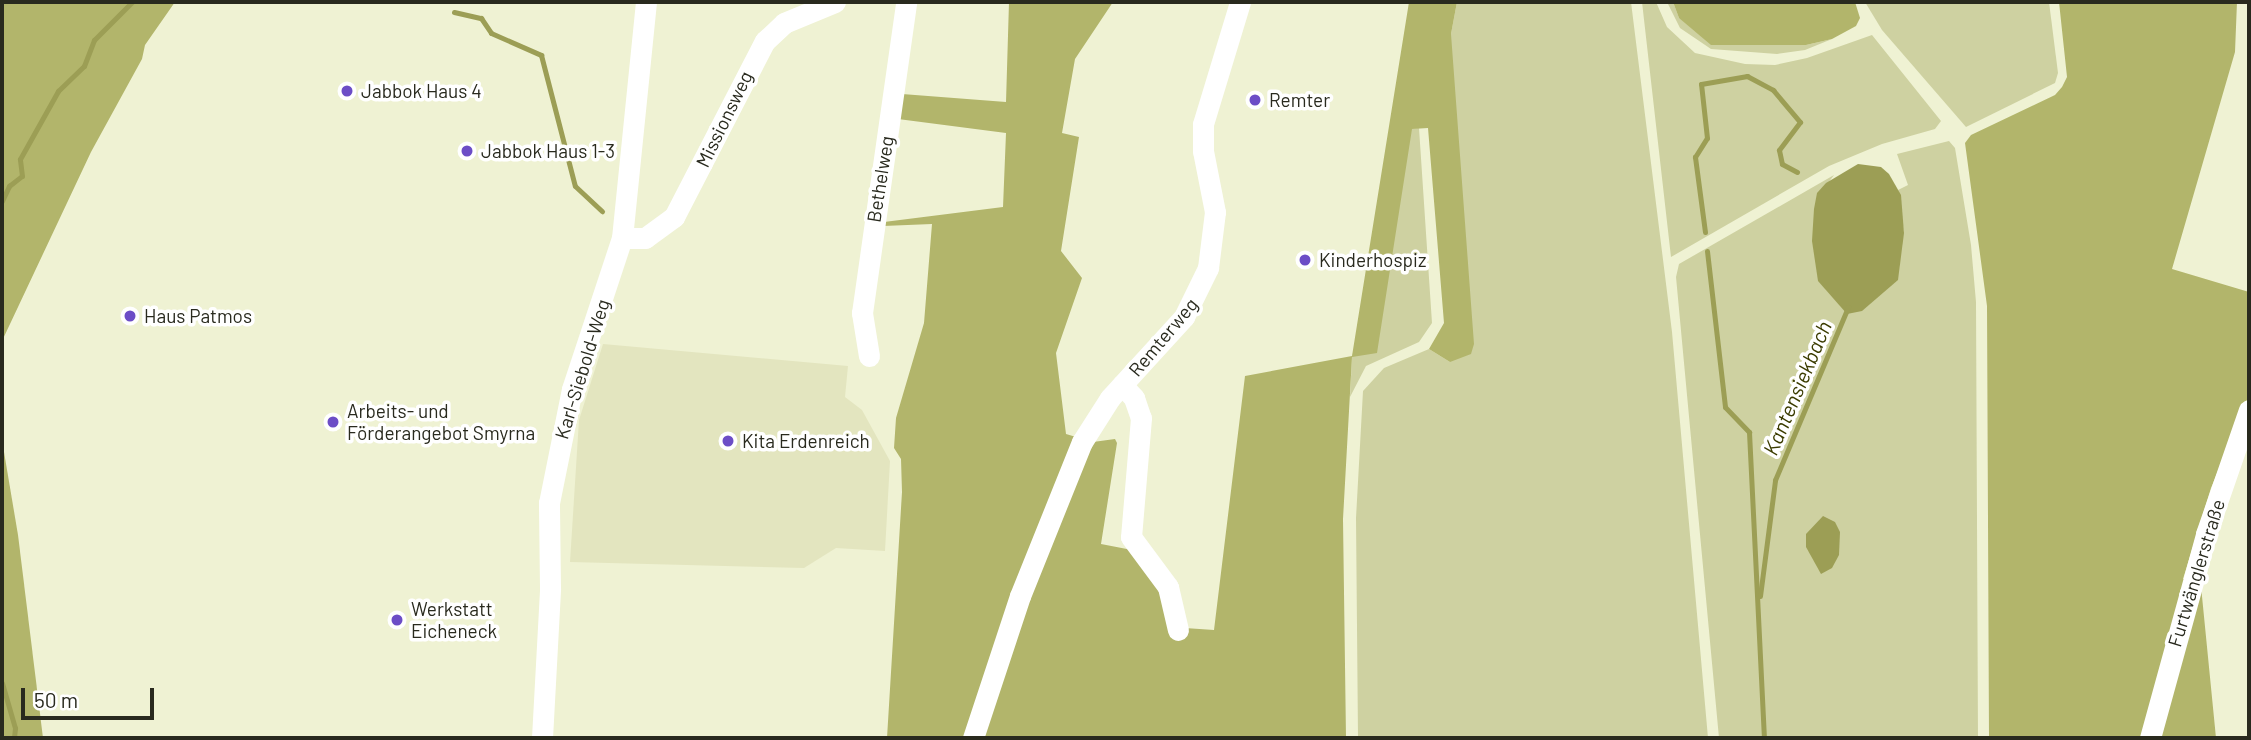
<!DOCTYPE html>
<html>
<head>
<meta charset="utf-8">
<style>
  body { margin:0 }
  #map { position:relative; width:2251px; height:740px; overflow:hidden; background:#eff2d3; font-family:Barlow,sans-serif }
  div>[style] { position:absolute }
  .built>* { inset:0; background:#e3e5bf }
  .green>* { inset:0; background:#ced1a1 }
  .forest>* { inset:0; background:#b2b56b }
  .water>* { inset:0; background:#9c9e55 }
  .stream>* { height:5px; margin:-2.5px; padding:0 2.5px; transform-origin:2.5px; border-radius:2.5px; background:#9c9e55 }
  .street>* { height:21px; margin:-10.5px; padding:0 10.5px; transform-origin:10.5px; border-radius:10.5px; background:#fff }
  .dots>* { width:19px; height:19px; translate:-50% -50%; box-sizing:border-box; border:4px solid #fff; border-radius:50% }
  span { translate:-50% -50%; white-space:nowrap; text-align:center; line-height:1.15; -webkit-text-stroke:7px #fff; paint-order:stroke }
  .poi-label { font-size:19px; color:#292a1e }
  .left { translate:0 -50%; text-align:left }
  .street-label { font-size:19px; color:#292a1e }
  .water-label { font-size:21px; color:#3b3c00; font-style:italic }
  .frame { position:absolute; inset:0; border:4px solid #292a1e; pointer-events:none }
  .scale { position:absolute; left:21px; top:688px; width:133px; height:32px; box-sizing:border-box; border:4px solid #292a1e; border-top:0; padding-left:9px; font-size:21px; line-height:24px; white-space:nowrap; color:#292a1e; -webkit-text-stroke:5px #fff; paint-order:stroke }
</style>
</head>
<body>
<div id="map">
  <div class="built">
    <i style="clip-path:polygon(603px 344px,848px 366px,845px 397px,862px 410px,890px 461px,885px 551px,836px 548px,804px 568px,570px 562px,579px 420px)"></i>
  </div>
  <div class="green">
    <i style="clip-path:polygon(1457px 2px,1631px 2px,1672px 332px,1708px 738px,1358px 738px,1356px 518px,1363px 391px,1384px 368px,1429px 349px,1450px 362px,1451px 34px)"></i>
    <i style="clip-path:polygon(1642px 2px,1656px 2px,1667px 27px,1695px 53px,1745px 64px,1775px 65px,1807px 58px,1872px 35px,1941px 121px,1935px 129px,1882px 144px,1829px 166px,1671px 257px)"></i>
    <i style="clip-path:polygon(1667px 2px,1673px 2px,1679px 18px,1776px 45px,1806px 45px,1832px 39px,1805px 50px,1777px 54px,1711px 49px,1680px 28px)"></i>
    <i style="clip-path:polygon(1865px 2px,2049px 2px,2058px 73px,2055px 83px,1966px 127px,1882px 30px)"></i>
    <i style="clip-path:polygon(1419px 128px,1432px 323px,1419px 342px,1366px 366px,1350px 397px,1352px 357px,1411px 129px)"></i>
    <i style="clip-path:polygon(1949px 141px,1955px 148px,1971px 245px,1976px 302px,1978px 738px,1719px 738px,1676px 277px,1679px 264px,1834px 175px,1817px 198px,1904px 233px,1898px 190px,1908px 185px,1897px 154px)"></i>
  </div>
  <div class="forest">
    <i style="clip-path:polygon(2px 2px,175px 2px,145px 45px,142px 59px,91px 152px,2px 341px)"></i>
    <i style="clip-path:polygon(1009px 2px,1113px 2px,1075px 59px,1062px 133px,1079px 137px,1061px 251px,1082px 278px,1056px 353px,1066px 434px,1093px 442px,1115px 439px,1117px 443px,1101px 544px,1132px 550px,1157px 581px,1170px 627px,1214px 630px,1245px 376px,1352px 356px,1409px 2px,1457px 2px,1451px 34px,1474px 344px,1471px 354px,1450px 362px,1429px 349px,1444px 323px,1428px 128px,1412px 129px,1377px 353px,1352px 357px,1343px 519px,1346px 738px,887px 738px,902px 492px,901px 459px,894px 448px,896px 418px,924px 323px,932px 224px,883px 226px,884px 222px,1003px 207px,1006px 133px,898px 119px,902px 94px,1006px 102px)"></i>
    <i style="clip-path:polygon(1673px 2px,1855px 2px,1860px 18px,1856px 26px,1832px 39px,1806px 45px,1711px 45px,1679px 18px)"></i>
    <i style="clip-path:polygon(2059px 2px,2237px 2px,2235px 52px,2172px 269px,2249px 292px,2249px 395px,2211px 488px,2183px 579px,2200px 576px,2216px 738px,1989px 738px,1987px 306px,1965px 143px,1971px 135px,2055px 95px,2062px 87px,2067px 77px)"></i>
    <i style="clip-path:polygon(2px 440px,18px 535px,43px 738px,2px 738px)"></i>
  </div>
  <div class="water">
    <i style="clip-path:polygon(1858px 164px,1881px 167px,1889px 174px,1901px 195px,1904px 233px,1898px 280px,1862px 311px,1847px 314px,1818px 281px,1812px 241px,1814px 209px,1817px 193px,1826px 183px)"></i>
    <i style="clip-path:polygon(1823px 516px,1835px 522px,1840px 532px,1839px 555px,1832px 568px,1821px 574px,1806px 547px,1806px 534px)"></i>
  </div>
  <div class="stream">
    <i style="left:454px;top:12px;width:28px;rotate:13deg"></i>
    <i style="left:481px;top:18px;width:18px;rotate:56deg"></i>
    <i style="left:491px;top:33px;width:55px;rotate:23.7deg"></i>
    <i style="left:541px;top:55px;width:135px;rotate:75.5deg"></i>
    <i style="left:575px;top:186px;width:37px;rotate:43deg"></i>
    <i style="left:2px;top:201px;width:17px;rotate:-65deg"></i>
    <i style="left:9px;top:186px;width:16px;rotate:-38deg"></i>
    <i style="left:22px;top:176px;width:17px;rotate:-97deg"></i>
    <i style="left:20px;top:159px;width:78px;rotate:-60.8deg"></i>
    <i style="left:58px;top:91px;width:36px;rotate:-44deg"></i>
    <i style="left:84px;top:66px;width:28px;rotate:-69deg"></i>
    <i style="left:94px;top:40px;width:54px;rotate:-45deg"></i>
    <i style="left:1705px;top:232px;width:76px;rotate:-97.6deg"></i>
    <i style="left:1695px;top:157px;width:22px;rotate:-58deg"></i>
    <i style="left:1707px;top:138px;width:54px;rotate:-96.3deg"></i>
    <i style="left:1701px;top:84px;width:47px;rotate:-9.9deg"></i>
    <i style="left:1747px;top:76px;width:30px;rotate:28deg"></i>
    <i style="left:1773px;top:90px;width:42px;rotate:49.8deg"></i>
    <i style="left:1800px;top:122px;width:35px;rotate:127deg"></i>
    <i style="left:1779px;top:150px;width:14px;rotate:78deg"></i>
    <i style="left:1782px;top:164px;width:17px;rotate:28deg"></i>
    <i style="left:1707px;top:251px;width:157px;rotate:83.4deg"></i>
    <i style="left:1725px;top:407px;width:35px;rotate:46deg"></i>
    <i style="left:1749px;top:432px;width:306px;rotate:87.2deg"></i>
    <i style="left:1760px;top:596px;width:117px;rotate:-82.6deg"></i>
    <i style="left:1775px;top:480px;width:188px;rotate:-67.1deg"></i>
    <i style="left:2px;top:683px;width:47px;rotate:73.9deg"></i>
    <i style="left:15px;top:728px;width:10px;rotate:96deg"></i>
  </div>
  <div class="street">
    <i style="left:622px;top:238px;width:23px"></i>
    <i style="left:645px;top:238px;width:36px;rotate:-36deg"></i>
    <i style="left:674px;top:217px;width:198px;rotate:-62.7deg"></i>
    <i style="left:765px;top:41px;width:26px;rotate:-43deg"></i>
    <i style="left:784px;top:23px;width:55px;rotate:-22.4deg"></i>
    <i style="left:869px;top:356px;width:44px;rotate:-99.2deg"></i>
    <i style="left:862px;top:313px;width:314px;rotate:-81.9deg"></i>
    <i style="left:1122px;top:385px;width:18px;rotate:47deg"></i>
    <i style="left:1134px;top:398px;width:21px;rotate:71deg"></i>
    <i style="left:1141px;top:418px;width:119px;rotate:94.8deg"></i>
    <i style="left:1131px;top:537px;width:62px;rotate:53.5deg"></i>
    <i style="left:1168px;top:587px;width:44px;rotate:76.9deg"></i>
    <i style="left:542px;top:738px;width:150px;rotate:-86.9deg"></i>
    <i style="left:550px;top:588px;width:85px;rotate:-90.7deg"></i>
    <i style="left:549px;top:503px;width:116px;rotate:-78.6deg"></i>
    <i style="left:572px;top:389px;width:159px;rotate:-71.7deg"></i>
    <i style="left:622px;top:238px;width:237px;rotate:-84.2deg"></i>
    <i style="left:973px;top:738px;width:150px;rotate:-71.7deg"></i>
    <i style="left:1020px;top:596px;width:166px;rotate:-68.1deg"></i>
    <i style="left:1082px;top:442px;width:52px;rotate:-57.5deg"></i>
    <i style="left:1110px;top:398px;width:110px;rotate:-47.6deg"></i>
    <i style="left:1184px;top:317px;width:55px;rotate:-63.9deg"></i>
    <i style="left:1208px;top:268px;width:56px;rotate:-82.9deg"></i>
    <i style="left:1215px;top:212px;width:62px;rotate:-101.1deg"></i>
    <i style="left:1203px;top:151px;width:27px;rotate:-90deg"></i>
    <i style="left:1203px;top:124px;width:127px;rotate:-73.1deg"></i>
    <i style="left:2150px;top:738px;width:212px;rotate:-74.6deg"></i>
    <i style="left:2206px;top:534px;width:131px;rotate:-70.9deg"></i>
  </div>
  <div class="dots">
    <i style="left:347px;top:91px;background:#6c4dc6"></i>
    <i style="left:1255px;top:100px;background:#6c4dc6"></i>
    <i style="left:467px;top:151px;background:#6c4dc6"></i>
    <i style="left:1305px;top:260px;background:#6c4dc6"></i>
    <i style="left:130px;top:316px;background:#6c4dc6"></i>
    <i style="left:333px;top:422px;background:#6c4dc6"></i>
    <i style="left:728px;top:441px;background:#6c4dc6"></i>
    <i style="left:397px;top:620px;background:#6c4dc6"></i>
  </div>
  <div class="poi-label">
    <span class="left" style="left:361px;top:91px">Jabbok Haus 4</span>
    <span class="left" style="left:1269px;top:100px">Remter</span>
    <span class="left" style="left:481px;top:151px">Jabbok Haus 1-3</span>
    <span class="left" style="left:1319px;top:260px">Kinderhospiz</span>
    <span class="left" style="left:144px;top:316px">Haus Patmos</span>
    <span class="left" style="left:347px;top:422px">Arbeits- und<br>Förderangebot Smyrna</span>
    <span class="left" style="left:742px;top:441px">Kita Erdenreich</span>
    <span class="left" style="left:411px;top:620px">Werkstatt<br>Eicheneck</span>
  </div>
  <div class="street-label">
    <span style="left:724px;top:119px;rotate:-64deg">Missionsweg</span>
    <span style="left:880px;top:179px;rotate:-81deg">Bethelweg</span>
    <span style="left:1163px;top:337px;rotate:-50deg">Remterweg</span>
    <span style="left:582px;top:369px;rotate:-73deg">Karl-Siebold-Weg</span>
    <span style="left:2196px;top:573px;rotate:-73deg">Furtwänglerstraße</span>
  </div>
  <div class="water-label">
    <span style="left:1797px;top:388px;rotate:-67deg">Kantensiekbach</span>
  </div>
  <div class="frame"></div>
  <div class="scale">50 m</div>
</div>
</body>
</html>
